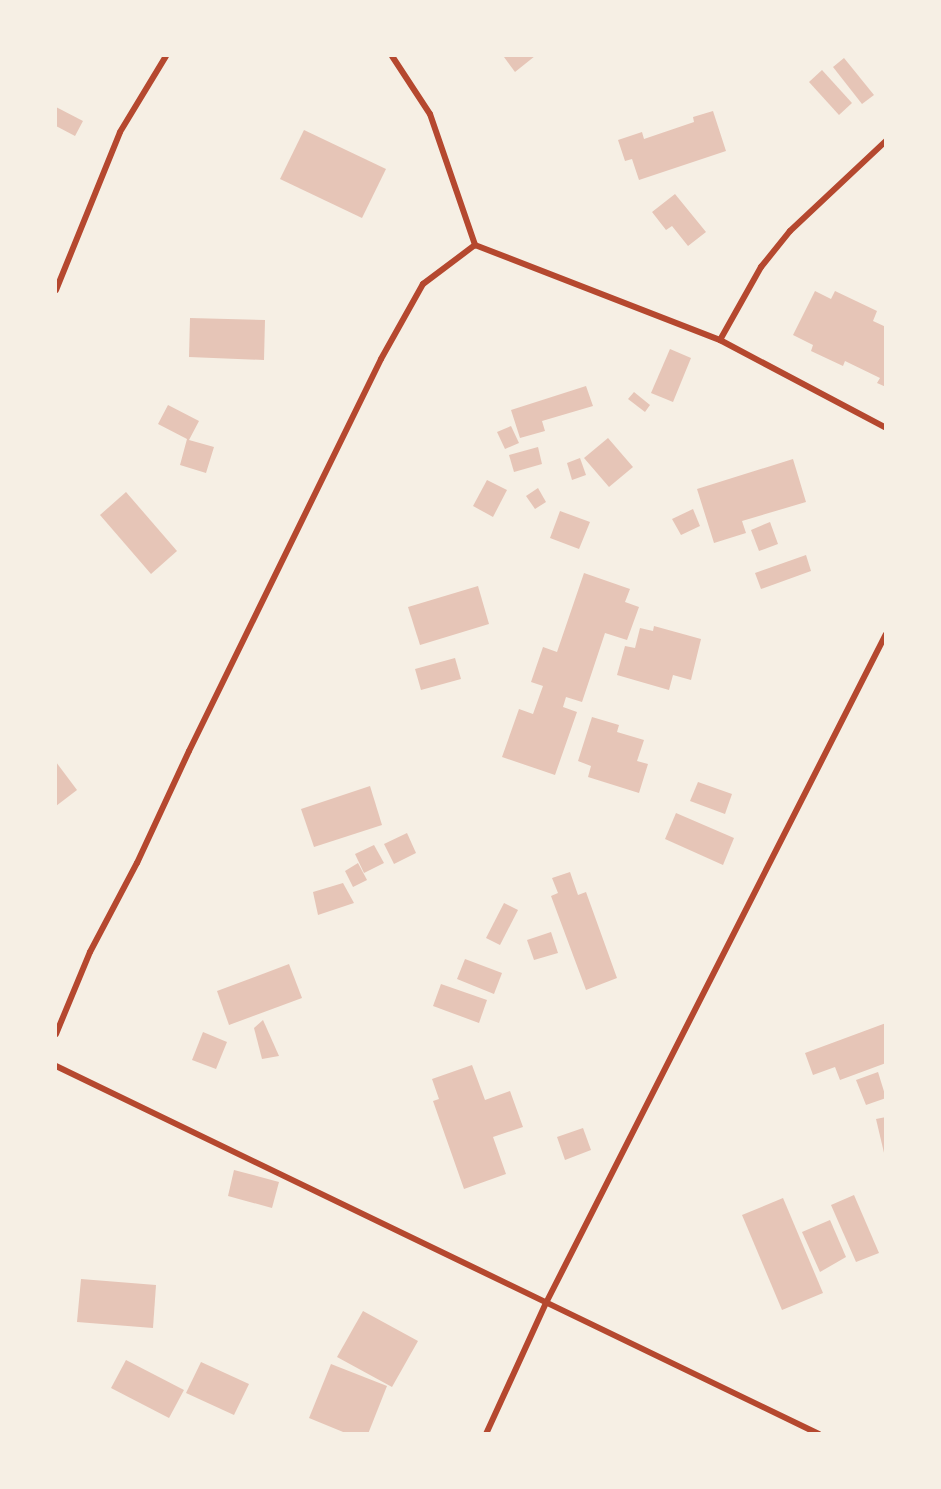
<!DOCTYPE html>
<html>
<head>
<meta charset="utf-8">
<style>
  body { margin:0 }
  #map { position:relative; width:941px; height:1489px; overflow:hidden; background:#f6efe4; font-family:"Public Sans",sans-serif }
  div>[style] { position:absolute }
  .building>* { inset:0; background:#e6c5b7 }
  .minor>* { height:6px; margin:-3px; padding:0 3px; transform-origin:3px; border-radius:3px; background:#b5482f }
  span { translate:-50% -50%; white-space:nowrap; text-align:center; line-height:1.15; -webkit-text-stroke:4.5px #f6efe4; paint-order:stroke }
  .frame { position:absolute; inset:0; border:57px solid #f6efe4; pointer-events:none }
</style>
</head>
<body>
<div id="map">
  <div class="building">
    <i style="clip-path:polygon(506px 56px,535px 56px,515px 72px,504px 57px)"></i>
    <i style="clip-path:polygon(844px 58px,874px 95px,862px 104px,833px 67px)"></i>
    <i style="clip-path:polygon(822px 70px,852px 103px,839px 115px,809px 82px)"></i>
    <i style="clip-path:polygon(56px 107px,83px 121px,75px 136px,56px 126px)"></i>
    <i style="clip-path:polygon(713px 111px,726px 151px,639px 180px,632px 159px,625px 161px,618px 140px,642px 132px,644px 139px,694px 122px,693px 117px)"></i>
    <i style="clip-path:polygon(304px 130px,386px 169px,362px 218px,280px 179px)"></i>
    <i style="clip-path:polygon(675px 194px,706px 232px,688px 246px,672px 226px,666px 230px,652px 212px)"></i>
    <i style="clip-path:polygon(815px 291px,831px 299px,835px 291px,877px 311px,873px 321px,886px 327px,886px 387px,877px 383px,880px 378px,845px 361px,843px 366px,811px 351px,813px 345px,793px 335px)"></i>
    <i style="clip-path:polygon(190px 318px,265px 320px,264px 360px,189px 357px)"></i>
    <i style="clip-path:polygon(670px 349px,691px 358px,673px 402px,651px 393px)"></i>
    <i style="clip-path:polygon(586px 386px,593px 406px,542px 421px,545px 431px,520px 438px,511px 410px)"></i>
    <i style="clip-path:polygon(634px 392px,650px 405px,645px 412px,628px 399px)"></i>
    <i style="clip-path:polygon(168px 405px,199px 421px,189px 440px,214px 447px,206px 473px,180px 465px,187px 439px,158px 424px)"></i>
    <i style="clip-path:polygon(511px 426px,519px 443px,505px 449px,497px 432px)"></i>
    <i style="clip-path:polygon(608px 438px,633px 467px,609px 487px,584px 458px)"></i>
    <i style="clip-path:polygon(538px 447px,542px 464px,514px 472px,509px 455px)"></i>
    <i style="clip-path:polygon(580px 458px,586px 475px,572px 480px,567px 463px)"></i>
    <i style="clip-path:polygon(793px 459px,806px 502px,742px 521px,746px 533px,714px 543px,697px 489px)"></i>
    <i style="clip-path:polygon(487px 480px,507px 490px,493px 517px,473px 506px)"></i>
    <i style="clip-path:polygon(538px 488px,546px 502px,535px 509px,526px 496px)"></i>
    <i style="clip-path:polygon(126px 492px,177px 551px,151px 574px,100px 515px)"></i>
    <i style="clip-path:polygon(693px 509px,700px 526px,681px 535px,672px 519px)"></i>
    <i style="clip-path:polygon(560px 511px,590px 522px,579px 549px,550px 538px)"></i>
    <i style="clip-path:polygon(770px 522px,778px 544px,759px 551px,751px 530px)"></i>
    <i style="clip-path:polygon(806px 555px,811px 571px,761px 589px,755px 573px)"></i>
    <i style="clip-path:polygon(584px 573px,630px 589px,625px 602px,639px 607px,627px 640px,605px 633px,582px 702px,566px 697px,563px 707px,577px 712px,555px 775px,502px 757px,519px 709px,533px 714px,543px 686px,531px 682px,543px 647px,557px 652px)"></i>
    <i style="clip-path:polygon(478px 586px,489px 624px,420px 645px,408px 607px)"></i>
    <i style="clip-path:polygon(654px 626px,701px 639px,691px 680px,673px 675px,669px 690px,617px 675px,625px 646px,635px 648px,640px 628px,653px 631px)"></i>
    <i style="clip-path:polygon(455px 658px,461px 679px,421px 690px,415px 669px)"></i>
    <i style="clip-path:polygon(592px 717px,619px 725px,617px 732px,644px 740px,637px 761px,648px 764px,639px 793px,588px 777px,591px 766px,578px 761px)"></i>
    <i style="clip-path:polygon(56px 762px,77px 790px,56px 806px)"></i>
    <i style="clip-path:polygon(698px 782px,732px 794px,725px 814px,690px 801px)"></i>
    <i style="clip-path:polygon(370px 786px,382px 825px,314px 847px,301px 809px)"></i>
    <i style="clip-path:polygon(676px 813px,734px 838px,723px 865px,665px 839px)"></i>
    <i style="clip-path:polygon(407px 833px,416px 853px,394px 864px,384px 844px)"></i>
    <i style="clip-path:polygon(374px 845px,384px 863px,364px 873px,355px 854px)"></i>
    <i style="clip-path:polygon(358px 863px,367px 880px,353px 887px,345px 871px)"></i>
    <i style="clip-path:polygon(570px 872px,578px 895px,586px 892px,617px 978px,586px 990px,551px 896px,558px 893px,552px 878px)"></i>
    <i style="clip-path:polygon(343px 883px,354px 903px,318px 915px,313px 892px)"></i>
    <i style="clip-path:polygon(504px 903px,518px 910px,500px 945px,486px 938px)"></i>
    <i style="clip-path:polygon(551px 932px,558px 953px,534px 960px,527px 940px)"></i>
    <i style="clip-path:polygon(465px 959px,502px 973px,494px 994px,457px 979px)"></i>
    <i style="clip-path:polygon(289px 964px,302px 998px,229px 1025px,217px 991px)"></i>
    <i style="clip-path:polygon(441px 984px,487px 1000px,479px 1023px,433px 1006px)"></i>
    <i style="clip-path:polygon(263px 1020px,279px 1056px,262px 1059px,254px 1028px)"></i>
    <i style="clip-path:polygon(886px 1023px,886px 1063px,840px 1080px,835px 1067px,813px 1075px,805px 1053px)"></i>
    <i style="clip-path:polygon(203px 1032px,227px 1042px,216px 1069px,192px 1060px)"></i>
    <i style="clip-path:polygon(472px 1065px,485px 1100px,510px 1091px,523px 1127px,493px 1137px,506px 1174px,464px 1189px,433px 1101px,439px 1099px,432px 1079px)"></i>
    <i style="clip-path:polygon(878px 1072px,886px 1098px,866px 1105px,856px 1080px)"></i>
    <i style="clip-path:polygon(886px 1117px,886px 1157px,885px 1157px,876px 1119px)"></i>
    <i style="clip-path:polygon(583px 1128px,591px 1150px,565px 1160px,557px 1137px)"></i>
    <i style="clip-path:polygon(234px 1170px,279px 1182px,272px 1208px,228px 1196px)"></i>
    <i style="clip-path:polygon(854px 1195px,879px 1253px,856px 1262px,831px 1205px)"></i>
    <i style="clip-path:polygon(783px 1198px,823px 1293px,782px 1310px,742px 1215px)"></i>
    <i style="clip-path:polygon(830px 1220px,846px 1257px,820px 1272px,802px 1232px)"></i>
    <i style="clip-path:polygon(81px 1279px,156px 1285px,153px 1328px,77px 1322px)"></i>
    <i style="clip-path:polygon(363px 1311px,418px 1341px,392px 1387px,337px 1357px)"></i>
    <i style="clip-path:polygon(126px 1360px,184px 1390px,169px 1418px,111px 1388px)"></i>
    <i style="clip-path:polygon(201px 1362px,249px 1384px,234px 1415px,186px 1393px)"></i>
    <i style="clip-path:polygon(331px 1364px,387px 1386px,368px 1434px,348px 1434px,309px 1418px)"></i>
  </div>
  <div class="minor">
    <i style="left:392px;top:56px;width:69px;rotate:56.8deg"></i>
    <i style="left:430px;top:114px;width:139px;rotate:71deg"></i>
    <i style="left:475px;top:245px;width:263px;rotate:21.2deg"></i>
    <i style="left:720px;top:340px;width:188px;rotate:27.9deg"></i>
    <i style="left:56px;top:290px;width:170px;rotate:-67.9deg"></i>
    <i style="left:120px;top:132px;width:89px;rotate:-58.8deg"></i>
    <i style="left:720px;top:340px;width:84px;rotate:-60.7deg"></i>
    <i style="left:761px;top:267px;width:46px;rotate:-51.1deg"></i>
    <i style="left:790px;top:231px;width:132px;rotate:-43.2deg"></i>
    <i style="left:56px;top:1034px;width:89px;rotate:-67.5deg"></i>
    <i style="left:90px;top:952px;width:101px;rotate:-62.2deg"></i>
    <i style="left:137px;top:863px;width:123px;rotate:-65.1deg"></i>
    <i style="left:189px;top:751px;width:436px;rotate:-63.9deg"></i>
    <i style="left:381px;top:359px;width:86px;rotate:-60.8deg"></i>
    <i style="left:423px;top:284px;width:65px;rotate:-36.9deg"></i>
    <i style="left:56px;top:1066px;width:847px;rotate:25.75deg"></i>
    <i style="left:486px;top:1434px;width:144px;rotate:-65.4deg"></i>
    <i style="left:546px;top:1303px;width:750px;rotate:-63.06deg"></i>
  </div>
  <div class="frame"></div>
</div>
</body>
</html>
